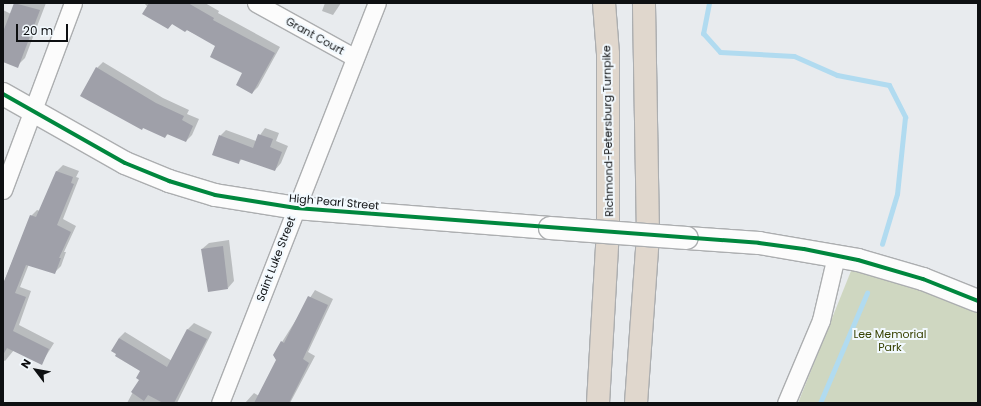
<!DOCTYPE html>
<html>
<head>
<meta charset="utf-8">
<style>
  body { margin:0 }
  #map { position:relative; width:981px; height:406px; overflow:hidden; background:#e8ebee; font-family:Poppins,sans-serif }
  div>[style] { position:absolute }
  .green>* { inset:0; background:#cfd7c1 }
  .shadow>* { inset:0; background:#0003 }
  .stream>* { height:5px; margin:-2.5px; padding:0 2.5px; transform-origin:2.5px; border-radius:2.5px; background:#b1dbf0 }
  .building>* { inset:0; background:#9fa0a9 }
  .roads { filter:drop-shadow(1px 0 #acaeb0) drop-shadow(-1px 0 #acaeb0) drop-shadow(0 1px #acaeb0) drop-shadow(0 -1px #acaeb0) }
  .minor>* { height:17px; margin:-8.5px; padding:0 8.5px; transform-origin:8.5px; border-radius:8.5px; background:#fcfcfc }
  .tertiary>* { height:22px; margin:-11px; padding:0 11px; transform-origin:11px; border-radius:11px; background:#fcfcfc }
  .motorway>* { height:22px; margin:-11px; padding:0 11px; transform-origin:11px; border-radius:11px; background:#e0d7cd }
  .bridges { filter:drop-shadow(1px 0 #acaeb0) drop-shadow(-1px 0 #acaeb0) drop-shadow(0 1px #acaeb0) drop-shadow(0 -1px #acaeb0) }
  .tertiary-bridge>* { height:22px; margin:-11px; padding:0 11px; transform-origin:11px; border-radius:11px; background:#fcfcfc }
  .cycleway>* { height:4px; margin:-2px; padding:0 2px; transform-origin:2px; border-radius:2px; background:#00873e }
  span { translate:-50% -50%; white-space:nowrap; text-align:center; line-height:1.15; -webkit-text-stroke:4px #f2f9fe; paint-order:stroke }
  .street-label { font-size:11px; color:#0e1012 }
  .park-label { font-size:11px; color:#384202 }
  .frame { position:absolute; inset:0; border:4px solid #0e1012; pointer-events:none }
  .north { position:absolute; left:16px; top:350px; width:40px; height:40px; -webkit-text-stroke:3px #f2f9fe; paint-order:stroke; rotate:302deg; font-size:11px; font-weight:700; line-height:16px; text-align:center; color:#0e1012 }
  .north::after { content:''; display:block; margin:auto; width:14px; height:18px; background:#0e1012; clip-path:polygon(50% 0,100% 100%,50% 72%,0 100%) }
  .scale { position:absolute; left:16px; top:24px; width:52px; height:18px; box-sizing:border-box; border:2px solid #0e1012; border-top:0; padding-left:5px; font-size:12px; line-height:14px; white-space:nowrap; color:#0e1012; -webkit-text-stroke:3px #f2f9fe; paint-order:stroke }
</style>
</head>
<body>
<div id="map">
  <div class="green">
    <i style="clip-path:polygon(855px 261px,978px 310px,978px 403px,798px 403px)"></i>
  </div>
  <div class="shadow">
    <i style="clip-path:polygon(15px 3px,46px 3px,25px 58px,17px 66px,3px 61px,3px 10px,11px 14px)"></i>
    <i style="clip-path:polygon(144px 3px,205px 3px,219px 11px,218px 13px,280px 47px,258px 87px,252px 93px,243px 73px,217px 45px,173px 23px,168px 28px)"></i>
    <i style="clip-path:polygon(325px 3px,341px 3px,333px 15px,322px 11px)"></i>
    <i style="clip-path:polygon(103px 62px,163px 98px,189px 110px,187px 114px,199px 119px,192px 135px,186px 141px,169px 133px,165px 137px,97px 68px)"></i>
    <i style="clip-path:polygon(265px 128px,279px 133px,276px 141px,288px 146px,281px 163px,275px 170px,242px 159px,238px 163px,220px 136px,226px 130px,256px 141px)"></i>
    <i style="clip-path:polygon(63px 165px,79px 171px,76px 177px,79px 178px,63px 219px,76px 226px,64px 252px,66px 252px,61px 266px,55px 272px,29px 264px,20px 287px,31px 291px,19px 325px,54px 343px,41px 364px,14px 350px,5px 361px,3px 360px,3px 284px,31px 216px,37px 210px,40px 211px,57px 171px)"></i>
    <i style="clip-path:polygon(229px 240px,234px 281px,228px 288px,202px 249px,209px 243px)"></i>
    <i style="clip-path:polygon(315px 290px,333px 299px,308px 352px,315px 356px,290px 403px,245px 403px,254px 393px,259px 396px,278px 360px,282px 342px)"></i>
    <i style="clip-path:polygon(194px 323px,212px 332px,177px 403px,127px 403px,140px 379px,141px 371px,119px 338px,125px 332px,172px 361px,188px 329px)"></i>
  </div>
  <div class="stream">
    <i style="left:709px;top:3px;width:31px;rotate:101deg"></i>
    <i style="left:703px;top:33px;width:25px;rotate:48deg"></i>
    <i style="left:720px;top:52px;width:74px;rotate:3.1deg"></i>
    <i style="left:794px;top:56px;width:47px;rotate:23.8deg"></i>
    <i style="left:837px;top:75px;width:53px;rotate:10.9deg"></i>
    <i style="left:889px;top:85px;width:36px;rotate:63deg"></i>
    <i style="left:905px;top:117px;width:77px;rotate:95.9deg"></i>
    <i style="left:897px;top:194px;width:52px;rotate:106.7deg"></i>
    <i style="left:820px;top:403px;width:120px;rotate:-66.9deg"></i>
  </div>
  <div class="building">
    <i style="clip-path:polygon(14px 3px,40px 10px,18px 68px,3px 62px,3px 32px)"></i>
    <i style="clip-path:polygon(149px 3px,188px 3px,214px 18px,213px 20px,275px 53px,252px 94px,236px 85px,242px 73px,210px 57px,215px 46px,187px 30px,185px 32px,172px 24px,168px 29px,142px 14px)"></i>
    <i style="clip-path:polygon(96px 67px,156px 103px,184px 116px,182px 120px,193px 126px,186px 142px,167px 134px,165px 138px,143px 128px,142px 130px,80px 96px)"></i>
    <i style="clip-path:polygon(258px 134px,273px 139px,270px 147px,282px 152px,275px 171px,240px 159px,239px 164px,212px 155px,219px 135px,253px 148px)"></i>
    <i style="clip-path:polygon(56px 171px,73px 177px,71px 183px,74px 184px,57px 225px,71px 232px,59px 258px,61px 258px,55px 274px,26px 265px,15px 293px,26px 297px,13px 331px,49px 349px,42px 365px,7px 348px,3px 355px,3px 284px,30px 215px,36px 217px)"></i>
    <i style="clip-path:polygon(223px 246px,228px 289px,208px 292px,201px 249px)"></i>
    <i style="clip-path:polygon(308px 296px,328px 305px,303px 359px,309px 363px,289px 403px,254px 403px,276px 360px,273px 355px,281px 341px,284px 343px)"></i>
    <i style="clip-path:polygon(187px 329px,207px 339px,174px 403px,163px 403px,148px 395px,144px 401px,131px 392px,139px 380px,136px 378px,140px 371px,115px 356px,116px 354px,111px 351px,119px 338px,167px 367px)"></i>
  </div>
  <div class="roads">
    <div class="minor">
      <i style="left:256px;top:3px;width:112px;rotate:28.9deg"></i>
      <i style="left:3px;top:190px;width:200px;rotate:-69.5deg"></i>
      <i style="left:220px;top:403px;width:430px;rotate:-68.6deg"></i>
      <i style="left:786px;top:403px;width:90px;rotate:-67.1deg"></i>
      <i style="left:821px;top:320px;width:66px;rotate:-76.8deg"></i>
    </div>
    <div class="tertiary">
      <i style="left:3px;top:94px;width:140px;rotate:29.5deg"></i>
      <i style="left:125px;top:163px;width:48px;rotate:22.2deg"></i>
      <i style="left:169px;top:181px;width:48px;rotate:16.9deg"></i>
      <i style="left:215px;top:195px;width:82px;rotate:9.1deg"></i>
      <i style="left:296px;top:208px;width:255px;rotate:4.5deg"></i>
      <i style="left:687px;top:238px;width:72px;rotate:4deg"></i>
      <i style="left:759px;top:243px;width:100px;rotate:9.7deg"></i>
      <i style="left:858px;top:260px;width:68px;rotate:16.3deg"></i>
      <i style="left:923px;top:279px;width:59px;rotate:21.8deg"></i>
    </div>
    <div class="motorway">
      <i style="left:598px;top:403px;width:171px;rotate:-86.7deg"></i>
      <i style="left:608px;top:232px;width:178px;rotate:-90deg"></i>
      <i style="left:608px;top:54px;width:51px;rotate:-94.5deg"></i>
      <i style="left:636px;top:403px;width:168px;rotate:-85.9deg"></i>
      <i style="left:648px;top:235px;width:232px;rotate:-91deg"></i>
    </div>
  </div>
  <div class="bridges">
    <div class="tertiary-bridge">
      <i style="left:550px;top:228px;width:137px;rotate:4.2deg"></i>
    </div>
  </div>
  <div class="cycleway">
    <i style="left:3px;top:94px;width:140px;rotate:29.5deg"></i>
    <i style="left:125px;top:163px;width:48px;rotate:22.2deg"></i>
    <i style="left:169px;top:181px;width:48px;rotate:16.9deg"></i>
    <i style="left:215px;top:195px;width:82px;rotate:9.1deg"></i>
    <i style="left:296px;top:208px;width:464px;rotate:4.3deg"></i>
    <i style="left:759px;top:243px;width:45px;rotate:7.6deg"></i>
    <i style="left:804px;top:249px;width:55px;rotate:11.5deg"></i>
    <i style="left:858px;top:260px;width:68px;rotate:16.3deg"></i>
    <i style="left:923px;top:279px;width:59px;rotate:21.8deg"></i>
  </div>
  <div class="street-label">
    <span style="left:315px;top:36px;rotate:29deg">Grant Court</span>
    <span style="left:608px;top:131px;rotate:-91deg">Richmond-Petersburg Turnpike</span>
    <span style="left:334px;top:202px;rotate:5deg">High Pearl Street</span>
    <span style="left:276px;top:259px;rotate:-69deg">Saint Luke Street</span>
  </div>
  <div class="park-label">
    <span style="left:890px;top:341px">Lee Memorial<br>Park</span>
  </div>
  <div class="frame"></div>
  <div class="north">N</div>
  <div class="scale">20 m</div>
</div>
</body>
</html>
